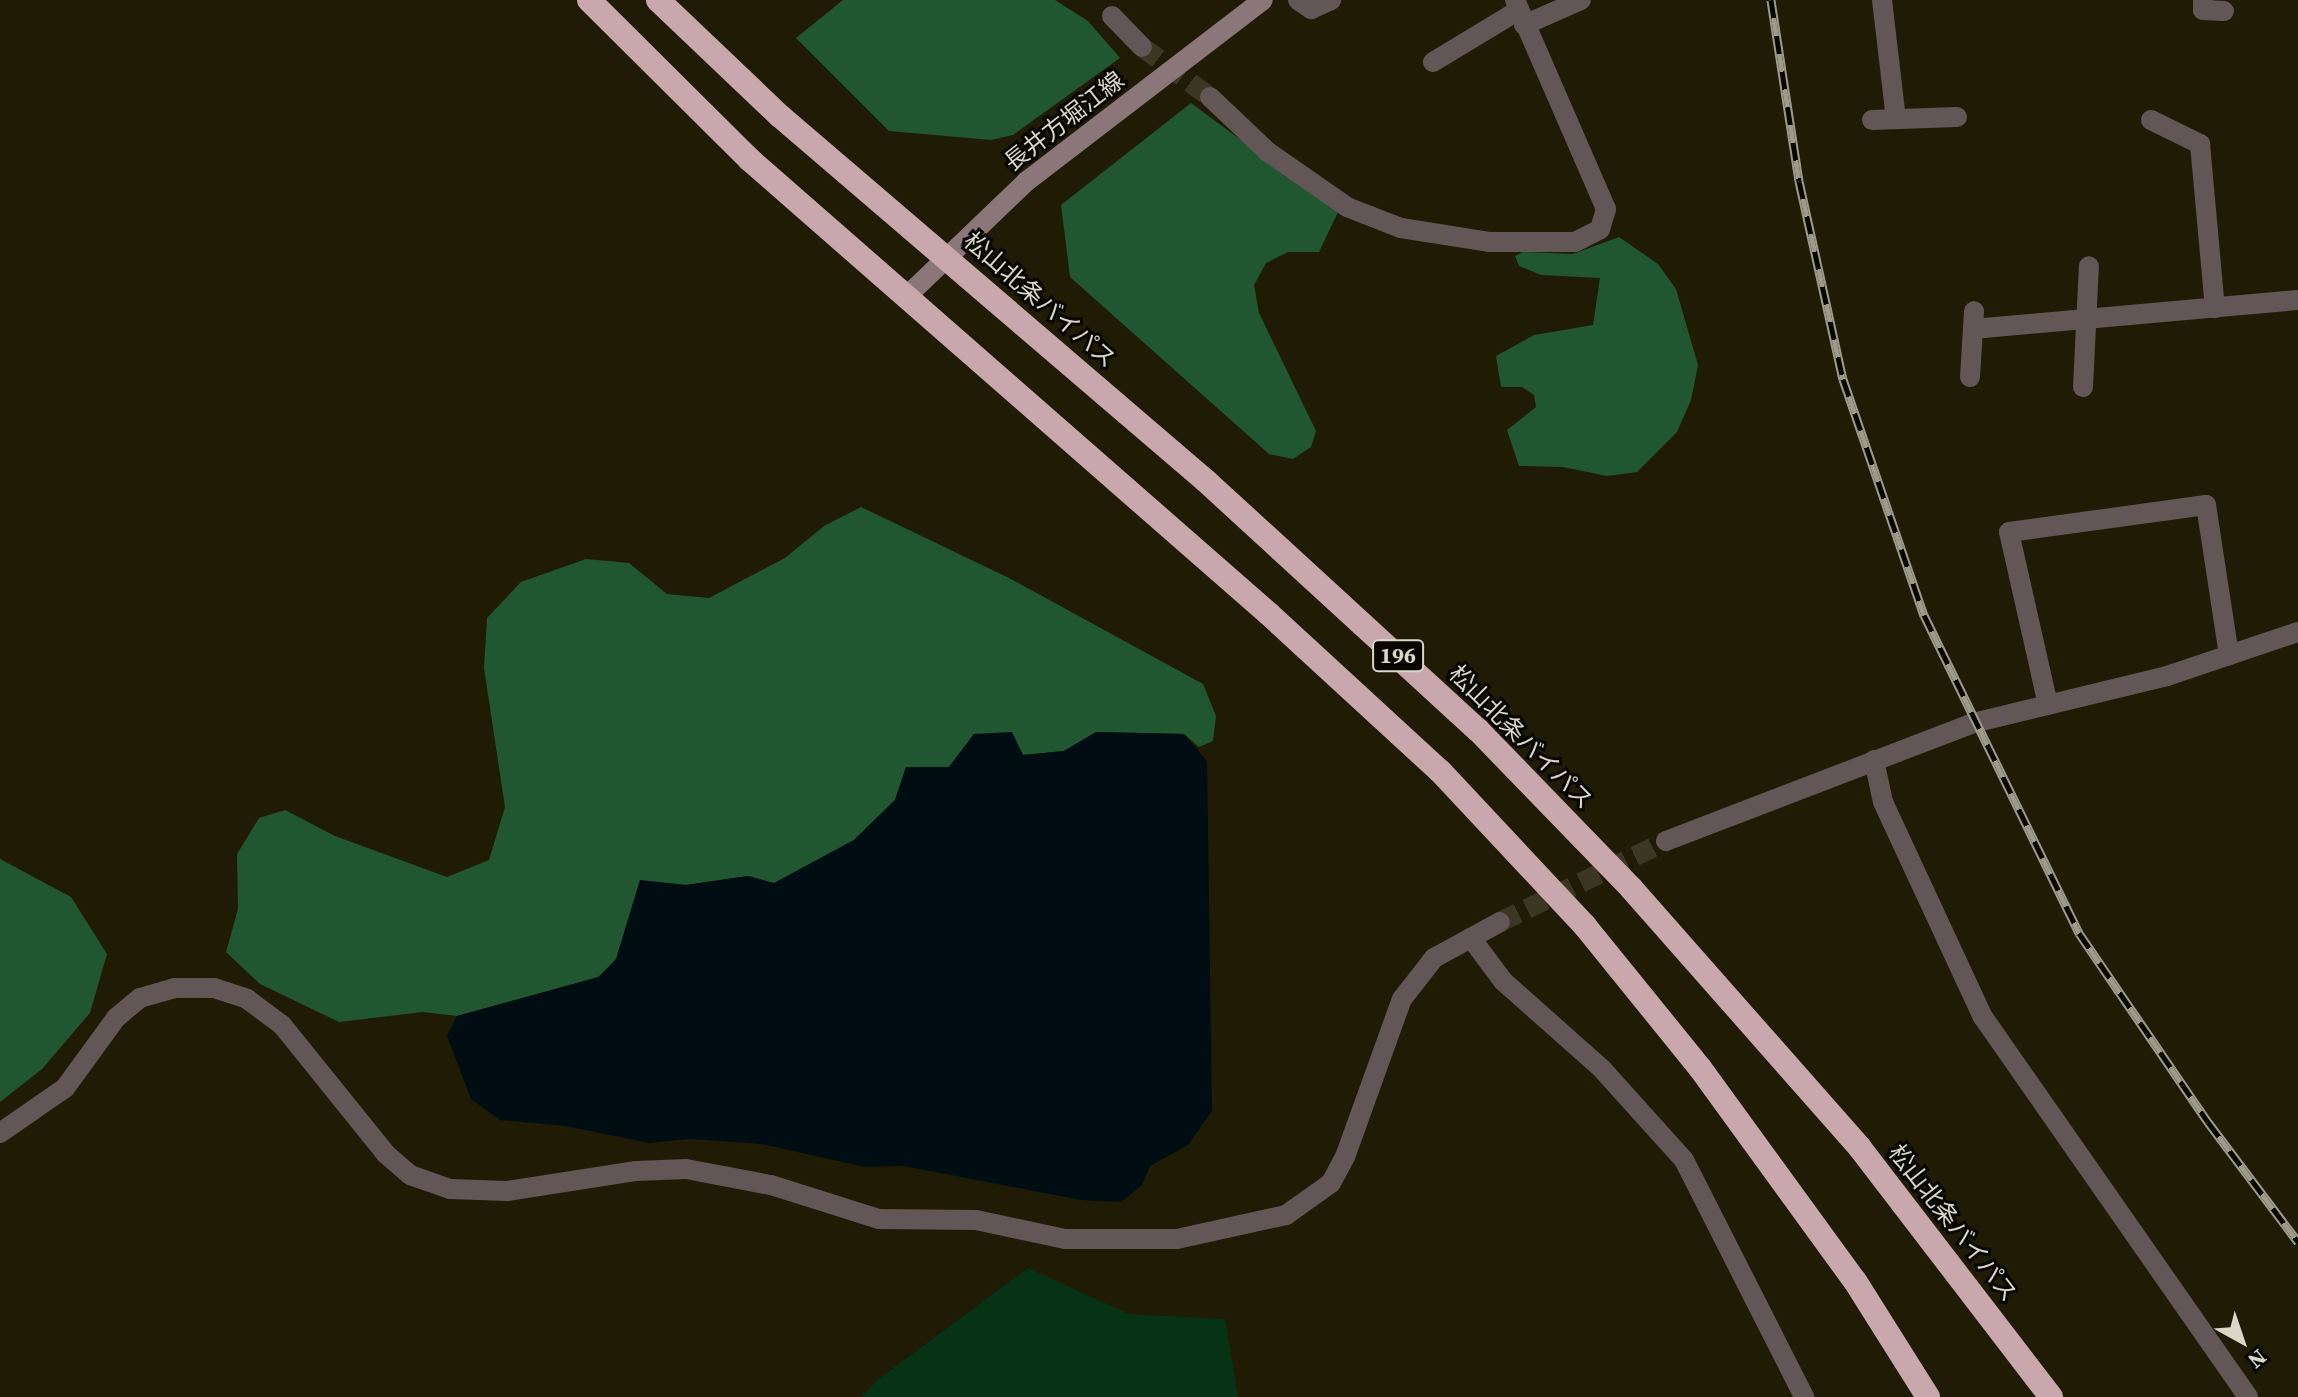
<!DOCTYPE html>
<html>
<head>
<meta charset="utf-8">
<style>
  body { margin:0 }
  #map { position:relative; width:2298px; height:1397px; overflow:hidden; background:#201b05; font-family:"Source Serif 4","Noto Sans JP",serif }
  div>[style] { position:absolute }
  .green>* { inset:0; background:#063216 }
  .forest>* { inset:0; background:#205731 }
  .water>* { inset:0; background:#000d13 }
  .street-tunnel>* { height:20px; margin-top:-10px; transform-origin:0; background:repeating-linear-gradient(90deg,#3c3722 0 20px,transparent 0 30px) }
  .street>* { height:20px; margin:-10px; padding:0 10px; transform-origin:10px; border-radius:10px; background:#625657 }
  .secondary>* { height:20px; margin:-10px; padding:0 10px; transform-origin:10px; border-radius:10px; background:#8b777a }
  .highway>* { height:24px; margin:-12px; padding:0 12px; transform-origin:12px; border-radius:12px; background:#c8a8ac }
  .rail>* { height:9px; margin-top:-4.5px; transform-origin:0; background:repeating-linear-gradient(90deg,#080601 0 18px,#9e9a8a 0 36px); box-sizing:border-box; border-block:2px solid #9e9a8a }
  span { translate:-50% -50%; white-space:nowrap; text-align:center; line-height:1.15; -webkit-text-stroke:6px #080601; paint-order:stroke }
  .shield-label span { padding:2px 6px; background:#080601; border:2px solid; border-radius:6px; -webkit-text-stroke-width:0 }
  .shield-label { font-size:22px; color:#dad7c9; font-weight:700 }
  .street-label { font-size:24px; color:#dad7c9 }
  .north { position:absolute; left:2202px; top:1301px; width:80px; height:80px; -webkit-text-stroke:6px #080601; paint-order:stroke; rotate:140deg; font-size:22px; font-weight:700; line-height:32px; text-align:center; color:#dad7c9 }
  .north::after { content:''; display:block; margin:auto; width:28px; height:36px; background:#dad7c9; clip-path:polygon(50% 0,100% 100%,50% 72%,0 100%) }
</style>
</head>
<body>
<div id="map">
  <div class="green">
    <i style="clip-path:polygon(1028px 1268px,1129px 1314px,1225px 1319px,1238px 1397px,862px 1397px,876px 1381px)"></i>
  </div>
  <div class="forest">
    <i style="clip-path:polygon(843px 0,1055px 0,1088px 21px,1120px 58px,1013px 135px,991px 140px,889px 131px,796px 38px)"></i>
    <i style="clip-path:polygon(1191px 103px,1338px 212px,1319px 252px,1288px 252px,1266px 263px,1254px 285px,1259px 313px,1316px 431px,1311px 447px,1293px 459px,1269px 454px,1070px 277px,1061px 205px)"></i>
    <i style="clip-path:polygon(1619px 237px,1658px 264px,1676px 289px,1698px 365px,1691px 400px,1677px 432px,1637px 472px,1607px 476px,1563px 467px,1519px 466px,1507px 430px,1536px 407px,1534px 395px,1522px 387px,1501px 387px,1496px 356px,1534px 335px,1593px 325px,1600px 278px,1541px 275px,1519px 266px,1515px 256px,1523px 252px,1573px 254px)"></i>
    <i style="clip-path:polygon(861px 507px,1009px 578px,1203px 684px,1216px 716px,1213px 741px,1199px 747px,1184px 734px,1096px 732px,1064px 751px,1023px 755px,974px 734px,949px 767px,906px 767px,895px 800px,854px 840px,774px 884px,748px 876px,686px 885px,640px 881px,616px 960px,598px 977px,457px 1016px,423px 1012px,339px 1022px,260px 984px,226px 952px,238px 909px,237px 854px,259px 818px,285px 810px,335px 836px,447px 877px,489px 860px,505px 807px,484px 668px,487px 618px,521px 582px,586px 559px,629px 563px,667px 594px,709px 598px,785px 558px,824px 526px)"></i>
    <i style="clip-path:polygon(0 859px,71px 897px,107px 954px,90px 1013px,42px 1069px,0 1102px)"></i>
  </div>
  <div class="water">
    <i style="clip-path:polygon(1012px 732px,1023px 755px,1064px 751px,1096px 732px,1184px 734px,1207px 761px,1212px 1111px,1188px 1145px,1150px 1166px,1142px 1185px,1121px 1202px,1081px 1200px,904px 1166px,865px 1167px,762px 1144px,690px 1139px,649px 1143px,566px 1126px,500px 1120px,471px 1099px,447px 1036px,457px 1016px,599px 977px,616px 959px,640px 880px,686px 885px,748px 876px,774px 883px,854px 840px,895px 800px,906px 767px,949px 767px,974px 734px)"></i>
  </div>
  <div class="street-tunnel">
    <i style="left:1142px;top:47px;width:84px;rotate:36.3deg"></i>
    <i style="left:1500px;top:922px;width:185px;rotate:-26deg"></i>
  </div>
  <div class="street">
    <i style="left:1298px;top:0;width:16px;rotate:35deg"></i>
    <i style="left:1311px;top:9px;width:22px;rotate:-24deg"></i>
    <i style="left:1882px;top:0;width:120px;rotate:83.3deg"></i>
    <i style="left:2203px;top:0;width:10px;rotate:90deg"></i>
    <i style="left:2203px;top:10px;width:21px;rotate:3deg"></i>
    <i style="left:1112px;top:16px;width:43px;rotate:45.9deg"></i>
    <i style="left:1524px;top:25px;width:62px;rotate:-23.7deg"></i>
    <i style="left:1433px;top:62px;width:100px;rotate:-31.2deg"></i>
    <i style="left:1210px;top:97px;width:80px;rotate:43.5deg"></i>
    <i style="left:1268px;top:152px;width:96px;rotate:34.8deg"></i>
    <i style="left:1347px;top:207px;width:58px;rotate:21.3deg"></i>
    <i style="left:1401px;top:228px;width:89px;rotate:9deg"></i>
    <i style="left:1489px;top:242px;width:86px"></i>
    <i style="left:1575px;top:242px;width:28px;rotate:-27deg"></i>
    <i style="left:1600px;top:229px;width:21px;rotate:-73deg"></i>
    <i style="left:1606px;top:209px;width:228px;rotate:-113.5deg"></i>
    <i style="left:1872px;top:120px;width:85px;rotate:-2deg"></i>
    <i style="left:2151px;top:120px;width:55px;rotate:26.1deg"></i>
    <i style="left:2200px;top:144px;width:165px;rotate:84.8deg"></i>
    <i style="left:1973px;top:329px;width:326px;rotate:-5.1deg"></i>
    <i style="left:1970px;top:377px;width:66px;rotate:-86.5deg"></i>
    <i style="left:2083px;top:387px;width:121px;rotate:-87.2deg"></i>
    <i style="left:2048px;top:705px;width:177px;rotate:-102.7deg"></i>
    <i style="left:2009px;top:532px;width:199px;rotate:-7.8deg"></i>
    <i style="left:2206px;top:505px;width:152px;rotate:81.3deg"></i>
    <i style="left:1874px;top:760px;width:43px;rotate:77.9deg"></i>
    <i style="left:1883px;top:802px;width:237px;rotate:65.1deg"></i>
    <i style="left:1983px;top:1017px;width:463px;rotate:55.1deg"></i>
    <i style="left:1666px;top:841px;width:329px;rotate:-21deg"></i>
    <i style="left:1973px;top:723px;width:200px;rotate:-13.6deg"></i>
    <i style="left:2167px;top:676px;width:138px;rotate:-18.6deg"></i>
    <i style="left:1471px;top:938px;width:54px;rotate:53.3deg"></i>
    <i style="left:1503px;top:981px;width:132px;rotate:41.6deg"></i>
    <i style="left:1602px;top:1069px;width:122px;rotate:48deg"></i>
    <i style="left:1684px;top:1160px;width:266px;rotate:63.1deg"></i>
    <i style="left:0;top:1133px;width:79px;rotate:-34.7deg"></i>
    <i style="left:65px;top:1088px;width:87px;rotate:-53.9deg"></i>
    <i style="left:116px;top:1018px;width:31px;rotate:-40deg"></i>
    <i style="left:140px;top:998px;width:35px;rotate:-16deg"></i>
    <i style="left:174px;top:988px;width:40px"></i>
    <i style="left:214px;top:988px;width:35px;rotate:18deg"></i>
    <i style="left:247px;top:999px;width:44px;rotate:36.6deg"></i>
    <i style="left:282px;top:1025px;width:166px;rotate:51.1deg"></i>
    <i style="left:386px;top:1154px;width:32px;rotate:41deg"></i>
    <i style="left:410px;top:1175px;width:42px;rotate:19.3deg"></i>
    <i style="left:450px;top:1189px;width:57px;rotate:2deg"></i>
    <i style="left:507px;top:1191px;width:131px;rotate:-8.8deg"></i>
    <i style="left:636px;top:1171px;width:50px;rotate:-2.3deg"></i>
    <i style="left:686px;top:1169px;width:86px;rotate:10.7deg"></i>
    <i style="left:771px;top:1185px;width:113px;rotate:17.5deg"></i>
    <i style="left:879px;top:1219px;width:97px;rotate:0.6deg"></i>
    <i style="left:976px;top:1220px;width:91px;rotate:12.1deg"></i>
    <i style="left:1065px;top:1239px;width:112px"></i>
    <i style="left:1177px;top:1239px;width:112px;rotate:-12.4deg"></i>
    <i style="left:1286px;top:1215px;width:55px;rotate:-35.4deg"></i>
    <i style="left:1331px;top:1183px;width:30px;rotate:-62deg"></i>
    <i style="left:1345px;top:1157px;width:168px;rotate:-70.2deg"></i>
    <i style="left:1402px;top:999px;width:52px;rotate:-52deg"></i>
    <i style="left:1434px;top:958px;width:75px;rotate:-28.6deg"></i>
  </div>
  <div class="secondary">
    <i style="left:908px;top:295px;width:165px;rotate:-43.8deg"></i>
    <i style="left:1027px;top:181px;width:297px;rotate:-37.5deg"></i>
  </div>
  <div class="highway">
    <i style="left:589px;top:0;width:226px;rotate:44.8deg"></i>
    <i style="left:749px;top:159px;width:691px;rotate:41.19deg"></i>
    <i style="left:1269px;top:614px;width:232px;rotate:42.6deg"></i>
    <i style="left:1440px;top:771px;width:212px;rotate:46.9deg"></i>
    <i style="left:1585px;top:926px;width:183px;rotate:51deg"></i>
    <i style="left:1700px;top:1068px;width:263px;rotate:54deg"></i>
    <i style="left:1855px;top:1281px;width:137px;rotate:57.8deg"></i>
    <i style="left:658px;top:0;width:168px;rotate:43.6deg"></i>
    <i style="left:780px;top:116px;width:561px;rotate:40.59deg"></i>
    <i style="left:1206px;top:481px;width:369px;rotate:42.5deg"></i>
    <i style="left:1478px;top:730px;width:220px;rotate:45.9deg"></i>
    <i style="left:1631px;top:888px;width:346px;rotate:48.6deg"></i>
    <i style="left:1860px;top:1148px;width:314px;rotate:52.5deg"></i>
  </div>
  <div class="rail">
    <i style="left:1771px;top:0;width:183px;rotate:81.2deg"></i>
    <i style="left:1799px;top:181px;width:203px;rotate:77.5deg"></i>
    <i style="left:1843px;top:379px;width:250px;rotate:71.1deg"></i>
    <i style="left:1924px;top:615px;width:354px;rotate:64deg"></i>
    <i style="left:2079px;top:933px;width:229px;rotate:55.7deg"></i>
    <i style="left:2208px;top:1122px;width:150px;rotate:53.1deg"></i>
  </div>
  <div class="shield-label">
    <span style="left:1398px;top:656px">196</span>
  </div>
  <div class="street-label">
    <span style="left:1064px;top:121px;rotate:-38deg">長井方堀江線</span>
    <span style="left:1040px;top:300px;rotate:41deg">松山北条バイパス</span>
    <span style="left:1521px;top:737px;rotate:45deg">松山北条バイパス</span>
    <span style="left:1953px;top:1223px;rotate:52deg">松山北条バイパス</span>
  </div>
  <div class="north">N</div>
</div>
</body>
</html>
